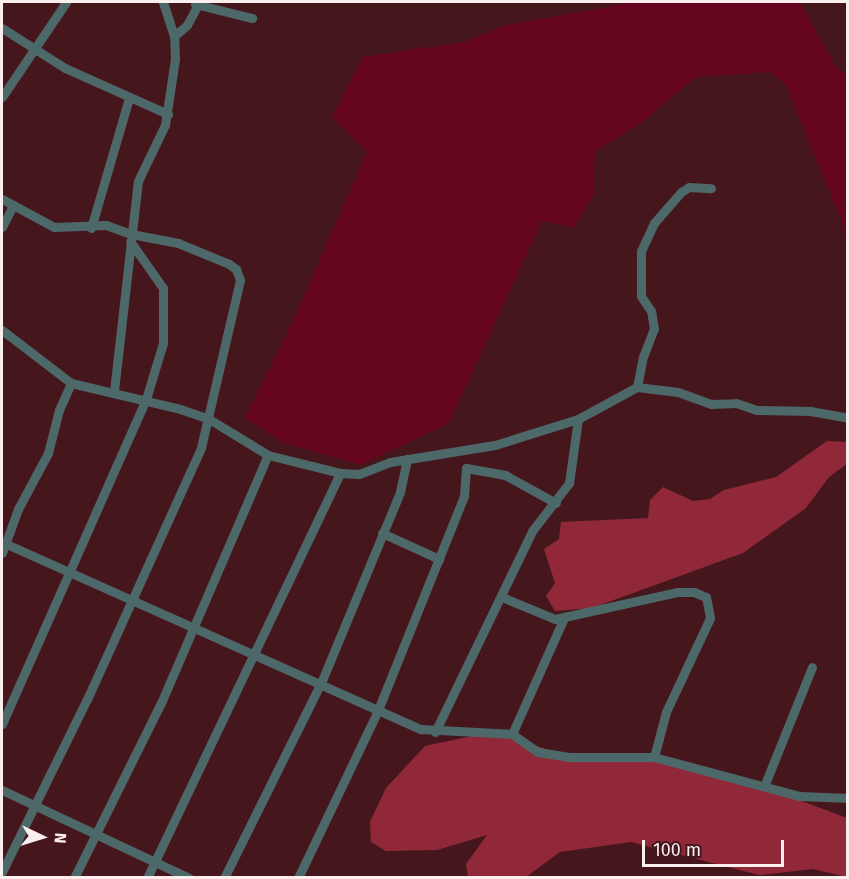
<!DOCTYPE html>
<html>
<head>
<meta charset="utf-8">
<style>
  body { margin:0 }
  #map { position:relative; width:849px; height:879px; overflow:hidden; background:#45171d; font-family:"Fira Sans",sans-serif }
  div>[style] { position:absolute }
  .green>* { inset:0; background:#65061e }
  .forest>* { inset:0; background:#912839 }
  .street>* { height:9px; margin:-4.5px; padding:0 4.5px; transform-origin:4.5px; border-radius:4.5px; background:#4d6868 }
  span { translate:-50% -50%; white-space:nowrap; text-align:center; line-height:1.15; -webkit-text-stroke:6px #45171d; paint-order:stroke }
  .frame { position:absolute; inset:0; border:3px solid #fbeeee; pointer-events:none }
  .north { position:absolute; left:12px; top:807px; width:60px; height:60px; -webkit-text-stroke:4px #45171d; paint-order:stroke; rotate:94deg; font-size:16px; font-weight:700; line-height:24px; text-align:center; color:#fbeeee }
  .north::after { content:''; display:block; margin:auto; width:21px; height:27px; background:#fbeeee; clip-path:polygon(50% 0,100% 100%,50% 72%,0 100%) }
  .scale { position:absolute; left:642px; top:840px; width:142px; height:27px; box-sizing:border-box; border:3px solid #fbeeee; border-top:0; padding-left:8px; font-size:18px; line-height:21px; white-space:nowrap; color:#fbeeee; -webkit-text-stroke:4px #45171d; paint-order:stroke }
</style>
</head>
<body>
<div id="map">
  <div class="green">
    <i style="clip-path:polygon(634px 2px,800px 2px,836px 68px,847px 75px,847px 257px,842px 222px,785px 84px,770px 72px,696px 77px,641px 123px,595px 151px,593px 195px,574px 228px,542px 221px,449px 423px,361px 465px,284px 443px,245px 418px,291px 325px,367px 152px,332px 117px,362px 57px,464px 42px,506px 25px)"></i>
  </div>
  <div class="forest">
    <i style="clip-path:polygon(827px 441px,847px 442px,847px 464px,829px 477px,806px 508px,743px 553px,592px 608px,555px 611px,546px 596px,555px 583px,544px 549px,559px 539px,561px 522px,648px 518px,650px 500px,663px 487px,693px 501px,710px 499px,724px 490px,776px 477px)"></i>
    <i style="clip-path:polygon(477px 735px,514px 739px,579px 759px,656px 761px,767px 788px,847px 818px,847px 877px,813px 869px,759px 875px,631px 842px,560px 852px,526px 877px,468px 877px,466px 864px,487px 835px,437px 850px,386px 851px,371px 842px,370px 822px,386px 788px,425px 746px)"></i>
  </div>
  <div class="street">
    <i style="left:195px;top:4px;width:59px;rotate:13.8deg"></i>
    <i style="left:2px;top:28px;width:75px;rotate:32.4deg"></i>
    <i style="left:65px;top:68px;width:113px;rotate:24.1deg"></i>
    <i style="left:174px;top:36px;width:17px;rotate:-40deg"></i>
    <i style="left:187px;top:25px;width:26px;rotate:-62deg"></i>
    <i style="left:2px;top:97px;width:115px;rotate:-56deg"></i>
    <i style="left:2px;top:199px;width:59px;rotate:28.3deg"></i>
    <i style="left:54px;top:227px;width:52px;rotate:-2.2deg"></i>
    <i style="left:106px;top:225px;width:27px;rotate:20deg"></i>
    <i style="left:131px;top:234px;width:48px;rotate:10.8deg"></i>
    <i style="left:178px;top:243px;width:55px;rotate:22.4deg"></i>
    <i style="left:229px;top:264px;width:9px;rotate:36deg"></i>
    <i style="left:236px;top:269px;width:12px;rotate:70deg"></i>
    <i style="left:240px;top:280px;width:172px;rotate:103.1deg"></i>
    <i style="left:201px;top:448px;width:276px;rotate:114.4deg"></i>
    <i style="left:87px;top:699px;width:193px;rotate:116.2deg"></i>
    <i style="left:2px;top:227px;width:25px;rotate:-63deg"></i>
    <i style="left:91px;top:228px;width:135px;rotate:-73.7deg"></i>
    <i style="left:2px;top:330px;width:87px;rotate:37.5deg"></i>
    <i style="left:71px;top:383px;width:112px;rotate:13.4deg"></i>
    <i style="left:180px;top:409px;width:31px;rotate:19deg"></i>
    <i style="left:209px;top:419px;width:69px;rotate:31.4deg"></i>
    <i style="left:268px;top:455px;width:74px;rotate:14deg"></i>
    <i style="left:340px;top:473px;width:19px;rotate:3deg"></i>
    <i style="left:359px;top:474px;width:33px;rotate:-21deg"></i>
    <i style="left:390px;top:462px;width:106px;rotate:-9.2deg"></i>
    <i style="left:495px;top:445px;width:87px;rotate:-17.4deg"></i>
    <i style="left:578px;top:419px;width:67px;rotate:-28.5deg"></i>
    <i style="left:637px;top:387px;width:41px;rotate:7deg"></i>
    <i style="left:678px;top:392px;width:35px;rotate:20deg"></i>
    <i style="left:711px;top:404px;width:25px;rotate:-2deg"></i>
    <i style="left:736px;top:403px;width:21px;rotate:19deg"></i>
    <i style="left:756px;top:410px;width:54px;rotate:1.1deg"></i>
    <i style="left:810px;top:411px;width:39px;rotate:10deg"></i>
    <i style="left:637px;top:387px;width:31px;rotate:-79deg"></i>
    <i style="left:643px;top:357px;width:30px;rotate:-69deg"></i>
    <i style="left:654px;top:329px;width:18px;rotate:-99deg"></i>
    <i style="left:651px;top:311px;width:18px;rotate:-124deg"></i>
    <i style="left:641px;top:296px;width:45px;rotate:-90deg"></i>
    <i style="left:641px;top:251px;width:31px;rotate:-65deg"></i>
    <i style="left:654px;top:223px;width:41px;rotate:-48.9deg"></i>
    <i style="left:681px;top:192px;width:9px;rotate:-32deg"></i>
    <i style="left:689px;top:187px;width:22px;rotate:3deg"></i>
    <i style="left:114px;top:391px;width:211px;rotate:-83.5deg"></i>
    <i style="left:138px;top:181px;width:62px;rotate:-64.3deg"></i>
    <i style="left:165px;top:125px;width:67px;rotate:-81.4deg"></i>
    <i style="left:175px;top:59px;width:23px;rotate:-92deg"></i>
    <i style="left:174px;top:36px;width:36px;rotate:-108deg"></i>
    <i style="left:382px;top:533px;width:63px;rotate:24.5deg"></i>
    <i style="left:2px;top:542px;width:459px;rotate:24.1deg"></i>
    <i style="left:421px;top:729px;width:91px;rotate:3.1deg"></i>
    <i style="left:512px;top:734px;width:32px;rotate:35deg"></i>
    <i style="left:538px;top:752px;width:31px;rotate:9deg"></i>
    <i style="left:569px;top:757px;width:85px"></i>
    <i style="left:654px;top:757px;width:151px;rotate:15deg"></i>
    <i style="left:800px;top:796px;width:48px;rotate:2.4deg"></i>
    <i style="left:2px;top:553px;width:47px;rotate:-70deg"></i>
    <i style="left:18px;top:509px;width:64px;rotate:-61.8deg"></i>
    <i style="left:48px;top:453px;width:44px;rotate:-75.7deg"></i>
    <i style="left:59px;top:410px;width:30px;rotate:-66deg"></i>
    <i style="left:502px;top:597px;width:57px;rotate:22.5deg"></i>
    <i style="left:555px;top:619px;width:126px;rotate:-12.4deg"></i>
    <i style="left:678px;top:592px;width:16px"></i>
    <i style="left:694px;top:592px;width:13px;rotate:23deg"></i>
    <i style="left:706px;top:597px;width:21px;rotate:79deg"></i>
    <i style="left:710px;top:618px;width:104px;rotate:115.1deg"></i>
    <i style="left:666px;top:712px;width:47px;rotate:104.9deg"></i>
    <i style="left:2px;top:724px;width:355px;rotate:-66.1deg"></i>
    <i style="left:146px;top:399px;width:59px;rotate:-73.1deg"></i>
    <i style="left:163px;top:343px;width:55px;rotate:-90deg"></i>
    <i style="left:163px;top:288px;width:57px;rotate:-125.1deg"></i>
    <i style="left:435px;top:732px;width:223px;rotate:-64.2deg"></i>
    <i style="left:532px;top:531px;width:61px;rotate:-52.4deg"></i>
    <i style="left:569px;top:483px;width:65px;rotate:-82deg"></i>
    <i style="left:512px;top:734px;width:127px;rotate:-65.9deg"></i>
    <i style="left:765px;top:784px;width:126px;rotate:-68.1deg"></i>
    <i style="left:2px;top:790px;width:207px;rotate:25.2deg"></i>
    <i style="left:74px;top:878px;width:195px;rotate:-63.6deg"></i>
    <i style="left:161px;top:703px;width:270px;rotate:-66.7deg"></i>
    <i style="left:147px;top:878px;width:449px;rotate:-64.5deg"></i>
    <i style="left:224px;top:878px;width:218px;rotate:-63.6deg"></i>
    <i style="left:321px;top:683px;width:207px;rotate:-67.5deg"></i>
    <i style="left:400px;top:492px;width:34px;rotate:-78deg"></i>
    <i style="left:298px;top:878px;width:186px;rotate:-64.5deg"></i>
    <i style="left:378px;top:710px;width:231px;rotate:-68.1deg"></i>
    <i style="left:464px;top:496px;width:28px;rotate:-86deg"></i>
    <i style="left:466px;top:468px;width:40px;rotate:10deg"></i>
    <i style="left:505px;top:475px;width:58px;rotate:28.8deg"></i>
  </div>
  <div class="frame"></div>
  <div class="north">N</div>
  <div class="scale">100 m</div>
</div>
</body>
</html>
